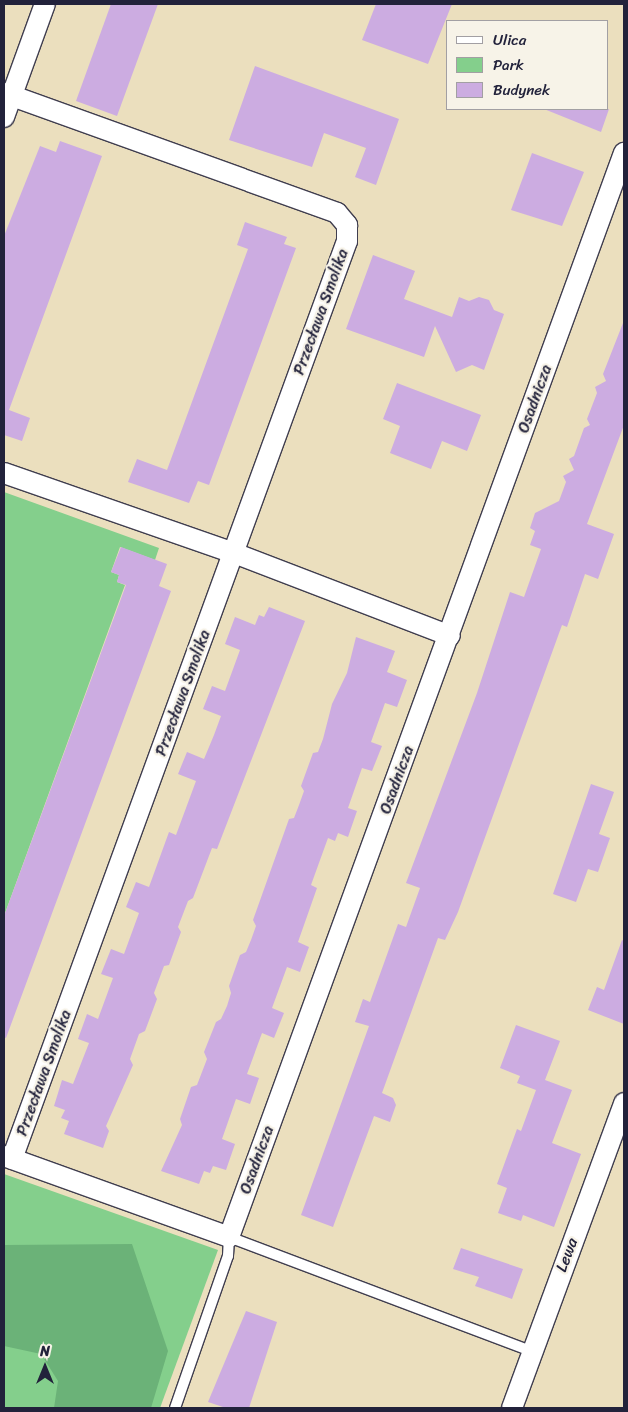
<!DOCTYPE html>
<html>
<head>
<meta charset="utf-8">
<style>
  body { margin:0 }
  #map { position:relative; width:628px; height:1412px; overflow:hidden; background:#ebdfbe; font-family:Sriracha,sans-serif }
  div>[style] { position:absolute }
  .green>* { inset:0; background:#84cf8c }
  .forest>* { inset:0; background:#6bb278 }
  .building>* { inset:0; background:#ccace1 }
  .roads { filter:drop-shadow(1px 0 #403e4f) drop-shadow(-1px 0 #403e4f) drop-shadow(0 1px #403e4f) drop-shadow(0 -1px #403e4f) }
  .service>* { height:10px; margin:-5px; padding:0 5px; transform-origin:5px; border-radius:5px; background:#fff }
  .minor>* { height:20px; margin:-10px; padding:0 10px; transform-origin:10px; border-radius:10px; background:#fff }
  span { translate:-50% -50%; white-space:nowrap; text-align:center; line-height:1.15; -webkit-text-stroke:4.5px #f7f3e8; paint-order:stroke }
  .street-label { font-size:16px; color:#22223b }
  .frame { position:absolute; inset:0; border:5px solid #22223b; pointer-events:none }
  .legend { position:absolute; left:446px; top:20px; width:162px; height:90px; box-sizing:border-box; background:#f7f3e8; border:1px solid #a29fa3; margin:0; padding:6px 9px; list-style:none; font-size:15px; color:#22223b }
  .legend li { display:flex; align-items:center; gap:10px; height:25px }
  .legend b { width:25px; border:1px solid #a29fa3 }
  .north { position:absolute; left:20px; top:1342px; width:50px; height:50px; -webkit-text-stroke:4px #f7f3e8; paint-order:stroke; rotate:0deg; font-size:14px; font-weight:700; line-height:20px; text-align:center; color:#22223b }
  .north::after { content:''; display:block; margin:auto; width:18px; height:22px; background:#22223b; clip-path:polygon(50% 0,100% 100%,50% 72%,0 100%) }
</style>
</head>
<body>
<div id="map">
  <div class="green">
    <i style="clip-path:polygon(4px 492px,159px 548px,155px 560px,120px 547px,111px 572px,119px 575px,117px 582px,125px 585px,4px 916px)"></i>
    <i style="clip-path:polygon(4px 1174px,218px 1250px,160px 1408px,4px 1408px)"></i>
  </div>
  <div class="forest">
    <i style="clip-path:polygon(132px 1244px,168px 1351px,151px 1408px,54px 1408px,58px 1381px,41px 1354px,4px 1346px,4px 1245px)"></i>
  </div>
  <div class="building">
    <i style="clip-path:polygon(111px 4px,158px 4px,117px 116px,76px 101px)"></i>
    <i style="clip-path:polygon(376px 4px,452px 4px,428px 64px,362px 40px)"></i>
    <i style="clip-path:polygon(255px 66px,399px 119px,376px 185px,355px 177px,366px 148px,324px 133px,312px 167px,229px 140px)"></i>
    <i style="clip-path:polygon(544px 109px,609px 109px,601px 132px)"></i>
    <i style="clip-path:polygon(60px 141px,102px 156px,9px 410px,30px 418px,22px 441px,4px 435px,4px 236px,40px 146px,56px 152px)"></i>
    <i style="clip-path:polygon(532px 153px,584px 172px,562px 226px,511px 210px)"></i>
    <i style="clip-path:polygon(245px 222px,287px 237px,284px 244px,296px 248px,209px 485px,198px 481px,189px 503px,128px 482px,137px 459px,167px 470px,248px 249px,237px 245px)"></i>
    <i style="clip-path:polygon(373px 255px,415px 271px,404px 299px,452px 317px,459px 297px,469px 301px,479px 297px,489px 300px,494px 310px,504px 314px,484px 370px,472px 365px,456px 372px,435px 326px,424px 357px,346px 329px)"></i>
    <i style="clip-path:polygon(623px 323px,624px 425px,587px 524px,614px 534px,598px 579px,585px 574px,567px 627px,562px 625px,458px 912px,445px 940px,438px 938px,382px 1093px,393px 1098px,396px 1105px,390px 1122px,374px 1116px,333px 1227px,301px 1215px,369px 1026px,355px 1022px,363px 999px,370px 1002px,398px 924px,406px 927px,420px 888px,406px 883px,477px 693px,510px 592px,524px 597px,541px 549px,530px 545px,535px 531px,530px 528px,535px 513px,559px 501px,566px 482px,563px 476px,574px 470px,569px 459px,574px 456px,584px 428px,590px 425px,587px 419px,597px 393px,595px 387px,606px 381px,603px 374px)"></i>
    <i style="clip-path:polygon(397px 383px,481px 415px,467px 451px,442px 441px,431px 469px,390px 453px,400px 426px,383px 419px)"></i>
    <i style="clip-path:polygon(121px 547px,167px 564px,159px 586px,171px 591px,6px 1038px,4px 1037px,4px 916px,126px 585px,117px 582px,119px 575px,111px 572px)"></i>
    <i style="clip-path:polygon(269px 607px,305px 621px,217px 849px,212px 848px,193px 898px,188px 901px,178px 927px,181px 932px,169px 965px,164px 966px,154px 993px,157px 999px,145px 1031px,139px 1034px,130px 1059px,133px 1065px,106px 1126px,109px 1131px,103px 1148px,64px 1134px,69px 1121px,61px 1118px,65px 1110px,54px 1106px,62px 1080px,73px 1084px,89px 1043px,78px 1039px,87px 1014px,98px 1019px,113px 978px,101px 974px,111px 949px,124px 954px,139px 913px,126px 907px,136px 882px,149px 887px,169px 832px,176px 835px,196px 781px,178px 774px,187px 752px,204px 759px,214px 735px,221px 716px,203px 709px,212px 686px,225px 691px,240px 650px,225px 644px,235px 617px,255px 625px,259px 615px,264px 617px)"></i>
    <i style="clip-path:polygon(356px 637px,395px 651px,387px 672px,407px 680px,397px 707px,385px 703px,371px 742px,382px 746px,372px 771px,362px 768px,348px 808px,357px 811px,348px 837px,338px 833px,335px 841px,328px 838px,311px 885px,317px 888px,298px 942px,309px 947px,300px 972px,287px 967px,272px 1008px,284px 1013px,274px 1038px,262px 1033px,247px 1074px,259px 1078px,250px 1104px,236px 1099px,222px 1139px,235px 1144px,226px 1170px,213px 1166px,210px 1173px,204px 1171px,199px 1184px,161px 1171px,182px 1125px,180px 1119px,191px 1087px,197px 1085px,207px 1059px,204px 1052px,216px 1022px,221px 1019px,227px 1006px,231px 993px,229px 986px,240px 955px,246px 952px,251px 940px,256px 926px,253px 920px,289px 819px,294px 818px,299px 805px,304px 791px,301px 786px,313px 753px,318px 752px,323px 739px,332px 704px,347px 673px)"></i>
    <i style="clip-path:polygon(591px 784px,614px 792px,599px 834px,610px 838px,598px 872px,588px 869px,576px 902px,553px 894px)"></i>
    <i style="clip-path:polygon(622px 940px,624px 941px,624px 1024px,588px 1010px,597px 987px,604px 990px)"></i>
    <i style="clip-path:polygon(516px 1025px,560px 1041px,545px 1080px,572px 1090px,552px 1143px,581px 1154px,554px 1227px,523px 1215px,521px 1221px,498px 1213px,507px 1188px,497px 1184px,517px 1129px,521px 1131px,536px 1090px,517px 1083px,520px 1076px,500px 1068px)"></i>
    <i style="clip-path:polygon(461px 1248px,523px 1269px,512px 1299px,475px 1286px,479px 1277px,453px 1269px)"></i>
    <i style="clip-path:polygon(246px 1311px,277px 1322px,249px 1408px,226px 1408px,208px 1402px)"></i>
  </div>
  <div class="roads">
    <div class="service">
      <i style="left:175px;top:1408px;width:161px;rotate:-70.8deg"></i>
      <i style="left:228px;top:1256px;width:19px;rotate:-87deg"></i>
      <i style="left:229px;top:1237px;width:323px;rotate:20.7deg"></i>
    </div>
    <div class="minor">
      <i style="left:4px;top:93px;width:354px;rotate:19.8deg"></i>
      <i style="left:337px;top:213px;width:16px;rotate:50deg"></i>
      <i style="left:347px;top:225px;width:16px;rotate:90deg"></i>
      <i style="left:347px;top:241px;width:977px;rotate:110.05deg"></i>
      <i style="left:4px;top:117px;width:120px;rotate:-70.1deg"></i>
      <i style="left:4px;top:473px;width:244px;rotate:19.2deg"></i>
      <i style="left:234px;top:553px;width:231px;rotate:21deg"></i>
      <i style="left:4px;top:1156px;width:239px;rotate:19.8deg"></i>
      <i style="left:229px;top:1237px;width:1154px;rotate:-69.98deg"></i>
      <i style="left:512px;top:1408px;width:325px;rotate:-69.8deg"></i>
    </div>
  </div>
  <div class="street-label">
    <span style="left:321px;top:312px;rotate:-70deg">Przecława Smolika</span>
    <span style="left:535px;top:399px;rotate:-70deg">Osadnicza</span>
    <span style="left:183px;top:693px;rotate:-70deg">Przecława Smolika</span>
    <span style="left:397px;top:780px;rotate:-70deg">Osadnicza</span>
    <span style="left:44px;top:1073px;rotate:-70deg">Przecława Smolika</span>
    <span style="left:257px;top:1160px;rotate:-70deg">Osadnicza</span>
    <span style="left:567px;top:1255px;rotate:-69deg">Lewa</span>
  </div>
  <div class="frame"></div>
  <ul class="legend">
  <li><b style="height:6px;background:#fff"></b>Ulica</li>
  <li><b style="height:14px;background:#84cf8c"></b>Park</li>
  <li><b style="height:14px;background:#ccace1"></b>Budynek</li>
  </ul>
  <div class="north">N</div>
</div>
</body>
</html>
